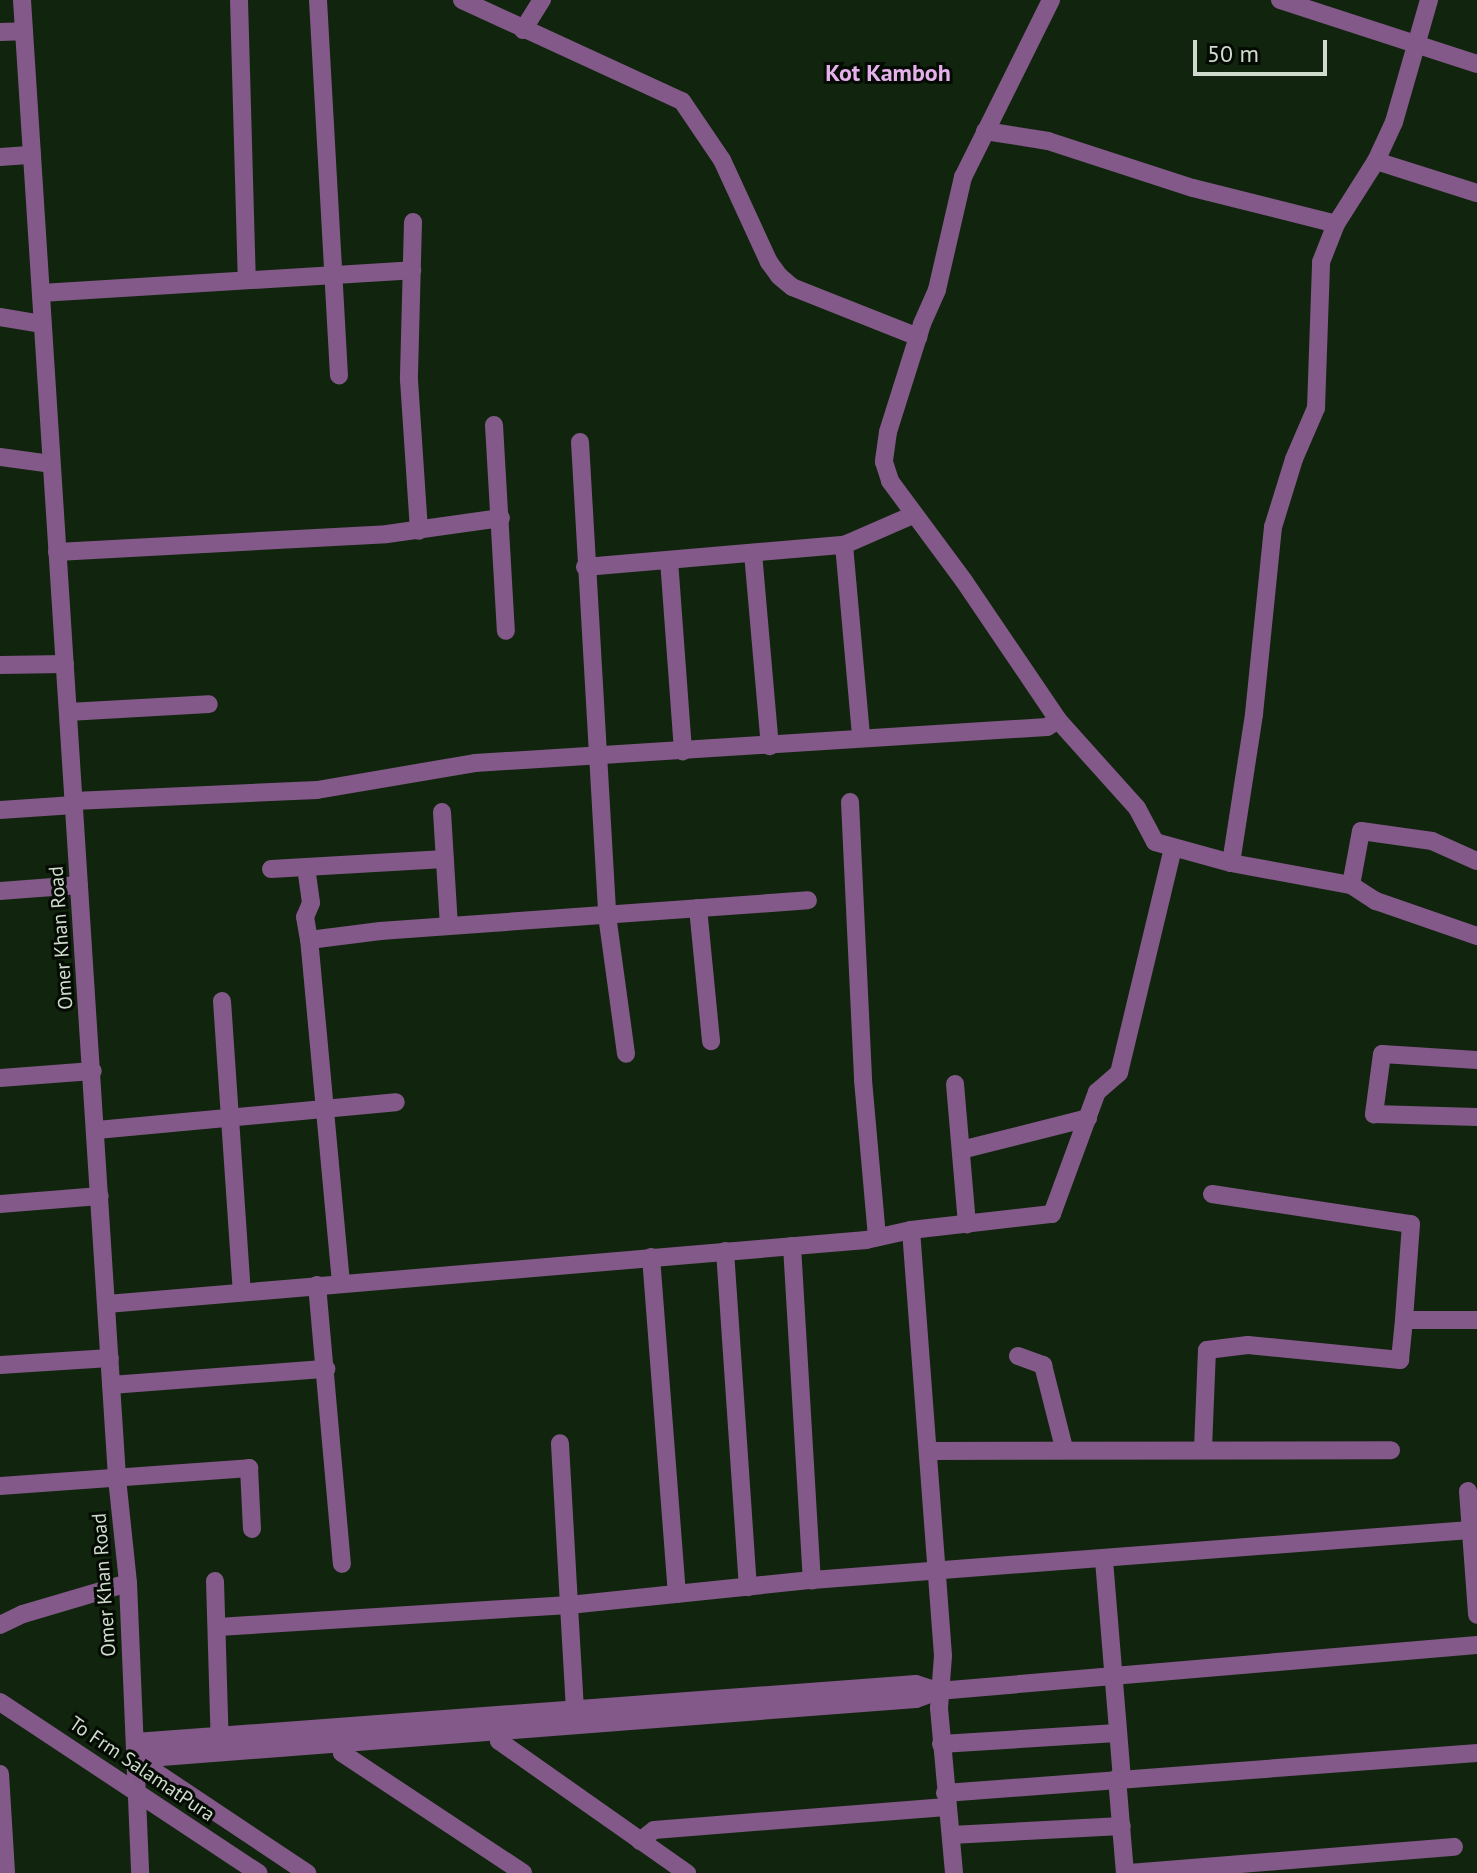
<!DOCTYPE html>
<html>
<head>
<meta charset="utf-8">
<style>
  body { margin:0 }
  #map { position:relative; width:1477px; height:1873px; overflow:hidden; background:#11240d; font-family:"PT Sans",sans-serif }
  div>[style] { position:absolute }
  .minor>* { height:18px; margin:-9px; padding:0 9px; transform-origin:9px; border-radius:9px; background:#825988 }
  span { translate:-50% -50%; white-space:nowrap; text-align:center; line-height:1.15; -webkit-text-stroke:6px #040b03; paint-order:stroke }
  .street-label { font-size:20px; color:#cfdbcc }
  .quarter-label { font-size:24px; color:#e5b0ec; font-weight:700 }
  .scale { position:absolute; left:1193px; top:40px; width:134px; height:36px; box-sizing:border-box; border:4px solid #cfdbcc; border-top:0; padding-left:10px; font-size:24px; line-height:28px; white-space:nowrap; color:#cfdbcc; -webkit-text-stroke:6px #040b03; paint-order:stroke }
</style>
</head>
<body>
<div id="map">
  <div class="minor">
    <i style="left:22px;top:0;width:1481px;rotate:86.32deg"></i>
    <i style="left:117px;top:1478px;width:106px;rotate:84deg"></i>
    <i style="left:128px;top:1583px;width:290px;rotate:87.6deg"></i>
    <i style="left:239px;top:0;width:280px;rotate:88.4deg"></i>
    <i style="left:318px;top:0;width:376px;rotate:86.8deg"></i>
    <i style="left:462px;top:0;width:242px;rotate:24.7deg"></i>
    <i style="left:682px;top:101px;width:71px;rotate:55.9deg"></i>
    <i style="left:722px;top:160px;width:112px;rotate:65.3deg"></i>
    <i style="left:769px;top:262px;width:17px;rotate:54deg"></i>
    <i style="left:779px;top:276px;width:17px;rotate:40deg"></i>
    <i style="left:792px;top:287px;width:136px;rotate:21.6deg"></i>
    <i style="left:1051px;top:0;width:198px;rotate:116.4deg"></i>
    <i style="left:963px;top:177px;width:116px;rotate:103deg"></i>
    <i style="left:937px;top:290px;width:37px;rotate:114deg"></i>
    <i style="left:922px;top:324px;width:113px;rotate:107.5deg"></i>
    <i style="left:888px;top:432px;width:30px;rotate:98deg"></i>
    <i style="left:884px;top:462px;width:20px;rotate:72deg"></i>
    <i style="left:890px;top:481px;width:124px;rotate:53.5deg"></i>
    <i style="left:964px;top:581px;width:168px;rotate:55.9deg"></i>
    <i style="left:1058px;top:720px;width:118px;rotate:48.1deg"></i>
    <i style="left:1137px;top:808px;width:38px;rotate:62deg"></i>
    <i style="left:1155px;top:842px;width:79px;rotate:15.4deg"></i>
    <i style="left:1231px;top:863px;width:122px;rotate:10.4deg"></i>
    <i style="left:1351px;top:885px;width:55px;rotate:-79.5deg"></i>
    <i style="left:1361px;top:831px;width:72px;rotate:8deg"></i>
    <i style="left:1432px;top:841px;width:49px;rotate:24deg"></i>
    <i style="left:1280px;top:0;width:207px;rotate:18deg"></i>
    <i style="left:523px;top:30px;width:36px;rotate:-58deg"></i>
    <i style="left:0;top:32px;width:24px;rotate:-2deg"></i>
    <i style="left:985px;top:131px;width:64px;rotate:9deg"></i>
    <i style="left:1048px;top:141px;width:152px;rotate:18deg"></i>
    <i style="left:1193px;top:188px;width:147px;rotate:14.1deg"></i>
    <i style="left:0;top:157px;width:32px;rotate:-4deg"></i>
    <i style="left:1376px;top:161px;width:106px;rotate:17.6deg"></i>
    <i style="left:413px;top:222px;width:158px;rotate:91.5deg"></i>
    <i style="left:409px;top:380px;width:151px;rotate:86.2deg"></i>
    <i style="left:41px;top:293px;width:372px;rotate:-3.5deg"></i>
    <i style="left:0;top:317px;width:43px;rotate:9.5deg"></i>
    <i style="left:494px;top:425px;width:206px;rotate:86.7deg"></i>
    <i style="left:580px;top:442px;width:474px;rotate:86.7deg"></i>
    <i style="left:607px;top:915px;width:140px;rotate:82.2deg"></i>
    <i style="left:0;top:457px;width:51px;rotate:7.8deg"></i>
    <i style="left:844px;top:545px;width:193px;rotate:84.9deg"></i>
    <i style="left:57px;top:552px;width:330px;rotate:-3.1deg"></i>
    <i style="left:387px;top:534px;width:115px;rotate:-8deg"></i>
    <i style="left:753px;top:553px;width:194px;rotate:85deg"></i>
    <i style="left:669px;top:560px;width:192px;rotate:85.8deg"></i>
    <i style="left:585px;top:567px;width:260px;rotate:-4.9deg"></i>
    <i style="left:844px;top:545px;width:75px;rotate:-23.5deg"></i>
    <i style="left:0;top:665px;width:65px;rotate:-0.9deg"></i>
    <i style="left:68px;top:712px;width:141px;rotate:-3.2deg"></i>
    <i style="left:74px;top:801px;width:243px;rotate:-2.6deg"></i>
    <i style="left:317px;top:790px;width:160px;rotate:-9.7deg"></i>
    <i style="left:475px;top:763px;width:573px;rotate:-3.6deg"></i>
    <i style="left:1047px;top:727px;width:13px;rotate:-32deg"></i>
    <i style="left:850px;top:802px;width:278px;rotate:87.3deg"></i>
    <i style="left:863px;top:1080px;width:158px;rotate:84.9deg"></i>
    <i style="left:0;top:810px;width:74px;rotate:-3.9deg"></i>
    <i style="left:442px;top:812px;width:114px;rotate:86.5deg"></i>
    <i style="left:1231px;top:863px;width:151px;rotate:-81.2deg"></i>
    <i style="left:1254px;top:714px;width:188px;rotate:-84.2deg"></i>
    <i style="left:1273px;top:527px;width:71px;rotate:-72.8deg"></i>
    <i style="left:1294px;top:459px;width:56px;rotate:-66.7deg"></i>
    <i style="left:1316px;top:408px;width:146px;rotate:-88deg"></i>
    <i style="left:1321px;top:262px;width:41px;rotate:-68.5deg"></i>
    <i style="left:1336px;top:224px;width:75px;rotate:-57.6deg"></i>
    <i style="left:1376px;top:161px;width:43px;rotate:-65.2deg"></i>
    <i style="left:1394px;top:122px;width:127px;rotate:-74deg"></i>
    <i style="left:306px;top:867px;width:36px;rotate:82deg"></i>
    <i style="left:311px;top:903px;width:15px;rotate:113deg"></i>
    <i style="left:305px;top:917px;width:23px;rotate:80deg"></i>
    <i style="left:271px;top:869px;width:174px;rotate:-3.3deg"></i>
    <i style="left:1351px;top:885px;width:30px;rotate:33deg"></i>
    <i style="left:1376px;top:901px;width:107px;rotate:19.1deg"></i>
    <i style="left:0;top:891px;width:79px;rotate:-4.3deg"></i>
    <i style="left:698px;top:908px;width:134px;rotate:84.4deg"></i>
    <i style="left:222px;top:1001px;width:292px;rotate:86.1deg"></i>
    <i style="left:1477px;top:1060px;width:95px;rotate:-176.4deg"></i>
    <i style="left:1382px;top:1054px;width:61px;rotate:97.6deg"></i>
    <i style="left:1374px;top:1114px;width:103px;rotate:1.7deg"></i>
    <i style="left:0;top:1078px;width:93px;rotate:-4.3deg"></i>
    <i style="left:955px;top:1084px;width:141px;rotate:85.1deg"></i>
    <i style="left:97px;top:1130px;width:300px;rotate:-5.3deg"></i>
    <i style="left:961px;top:1150px;width:131px;rotate:-14.1deg"></i>
    <i style="left:1212px;top:1194px;width:201px;rotate:8.6deg"></i>
    <i style="left:1411px;top:1224px;width:96px;rotate:94.2deg"></i>
    <i style="left:1404px;top:1320px;width:73px"></i>
    <i style="left:0;top:1204px;width:100px;rotate:-4.6deg"></i>
    <i style="left:911px;top:1230px;width:427px;rotate:85.7deg"></i>
    <i style="left:943px;top:1656px;width:52px;rotate:94.4deg"></i>
    <i style="left:939px;top:1708px;width:166px;rotate:84.8deg"></i>
    <i style="left:792px;top:1246px;width:335px;rotate:86.6deg"></i>
    <i style="left:725px;top:1251px;width:337px;rotate:86.1deg"></i>
    <i style="left:651px;top:1257px;width:338px;rotate:85.6deg"></i>
    <i style="left:341px;top:1283px;width:344px;rotate:-95.3deg"></i>
    <i style="left:309px;top:940px;width:72px;rotate:-7.2deg"></i>
    <i style="left:380px;top:931px;width:429px;rotate:-4.1deg"></i>
    <i style="left:317px;top:1285px;width:280px;rotate:84.9deg"></i>
    <i style="left:107px;top:1304px;width:762px;rotate:-4.82deg"></i>
    <i style="left:866px;top:1240px;width:46px;rotate:-12.5deg"></i>
    <i style="left:911px;top:1230px;width:142px;rotate:-6.5deg"></i>
    <i style="left:1052px;top:1214px;width:130px;rotate:-69.8deg"></i>
    <i style="left:1097px;top:1092px;width:29px;rotate:-41deg"></i>
    <i style="left:1119px;top:1073px;width:231px;rotate:-76.5deg"></i>
    <i style="left:1018px;top:1356px;width:27px;rotate:20deg"></i>
    <i style="left:1043px;top:1365px;width:86px;rotate:75.8deg"></i>
    <i style="left:0;top:1365px;width:110px;rotate:-3.6deg"></i>
    <i style="left:111px;top:1385px;width:216px;rotate:-4.3deg"></i>
    <i style="left:1203px;top:1449px;width:99px;rotate:-87.7deg"></i>
    <i style="left:1207px;top:1350px;width:41px;rotate:-7deg"></i>
    <i style="left:1248px;top:1345px;width:153px;rotate:5.6deg"></i>
    <i style="left:1400px;top:1360px;width:40px;rotate:-84.3deg"></i>
    <i style="left:929px;top:1451px;width:462px;rotate:-0.1deg"></i>
    <i style="left:0;top:1486px;width:250px;rotate:-4.1deg"></i>
    <i style="left:249px;top:1468px;width:61px;rotate:87.2deg"></i>
    <i style="left:1468px;top:1491px;width:124px;rotate:85.8deg"></i>
    <i style="left:1104px;top:1560px;width:218px;rotate:85.3deg"></i>
    <i style="left:215px;top:1581px;width:165px;rotate:88.3deg"></i>
    <i style="left:0;top:1625px;width:25px;rotate:-26deg"></i>
    <i style="left:23px;top:1614px;width:109px;rotate:-16.4deg"></i>
    <i style="left:218px;top:1627px;width:352px;rotate:-3.6deg"></i>
    <i style="left:569px;top:1605px;width:162px;rotate:-93.2deg"></i>
    <i style="left:0;top:1702px;width:310px;rotate:33.5deg"></i>
    <i style="left:575px;top:1710px;width:105px;rotate:-93.3deg"></i>
    <i style="left:569px;top:1605px;width:244px;rotate:-5.9deg"></i>
    <i style="left:812px;top:1580px;width:660px;rotate:-4.35deg"></i>
    <i style="left:498px;top:1732px;width:9px;rotate:84deg"></i>
    <i style="left:499px;top:1741px;width:230px;rotate:35.1deg"></i>
    <i style="left:135px;top:1742px;width:783px;rotate:-4.25deg"></i>
    <i style="left:916px;top:1684px;width:23px;rotate:18deg"></i>
    <i style="left:341px;top:1742px;width:11px;rotate:85deg"></i>
    <i style="left:342px;top:1753px;width:217px;rotate:33.5deg"></i>
    <i style="left:941px;top:1744px;width:176px;rotate:-3.6deg"></i>
    <i style="left:136px;top:1759px;width:782px;rotate:-4.4deg"></i>
    <i style="left:916px;top:1699px;width:23px;rotate:-20deg"></i>
    <i style="left:938px;top:1691px;width:541px;rotate:-4.88deg"></i>
    <i style="left:136px;top:1759px;width:206px;rotate:33.7deg"></i>
    <i style="left:0;top:1774px;width:99px;rotate:86.5deg"></i>
    <i style="left:1117px;top:1778px;width:95px;rotate:85.2deg"></i>
    <i style="left:945px;top:1793px;width:534px;rotate:-4.3deg"></i>
    <i style="left:951px;top:1835px;width:171px;rotate:-3deg"></i>
    <i style="left:640px;top:1841px;width:18px;rotate:-38deg"></i>
    <i style="left:654px;top:1830px;width:293px;rotate:-4.5deg"></i>
    <i style="left:1129px;top:1873px;width:326px;rotate:-4.6deg"></i>
  </div>
  <div class="street-label">
    <span style="left:61px;top:938px;rotate:-94deg">Omer Khan Road</span>
    <span style="left:104px;top:1585px;rotate:-94deg">Omer Khan Road</span>
    <span style="left:142px;top:1769px;rotate:34deg">To Frm SalamatPura</span>
  </div>
  <div class="quarter-label">
    <span style="left:888px;top:73px">Kot Kamboh</span>
  </div>
  <div class="scale">50 m</div>
</div>
</body>
</html>
